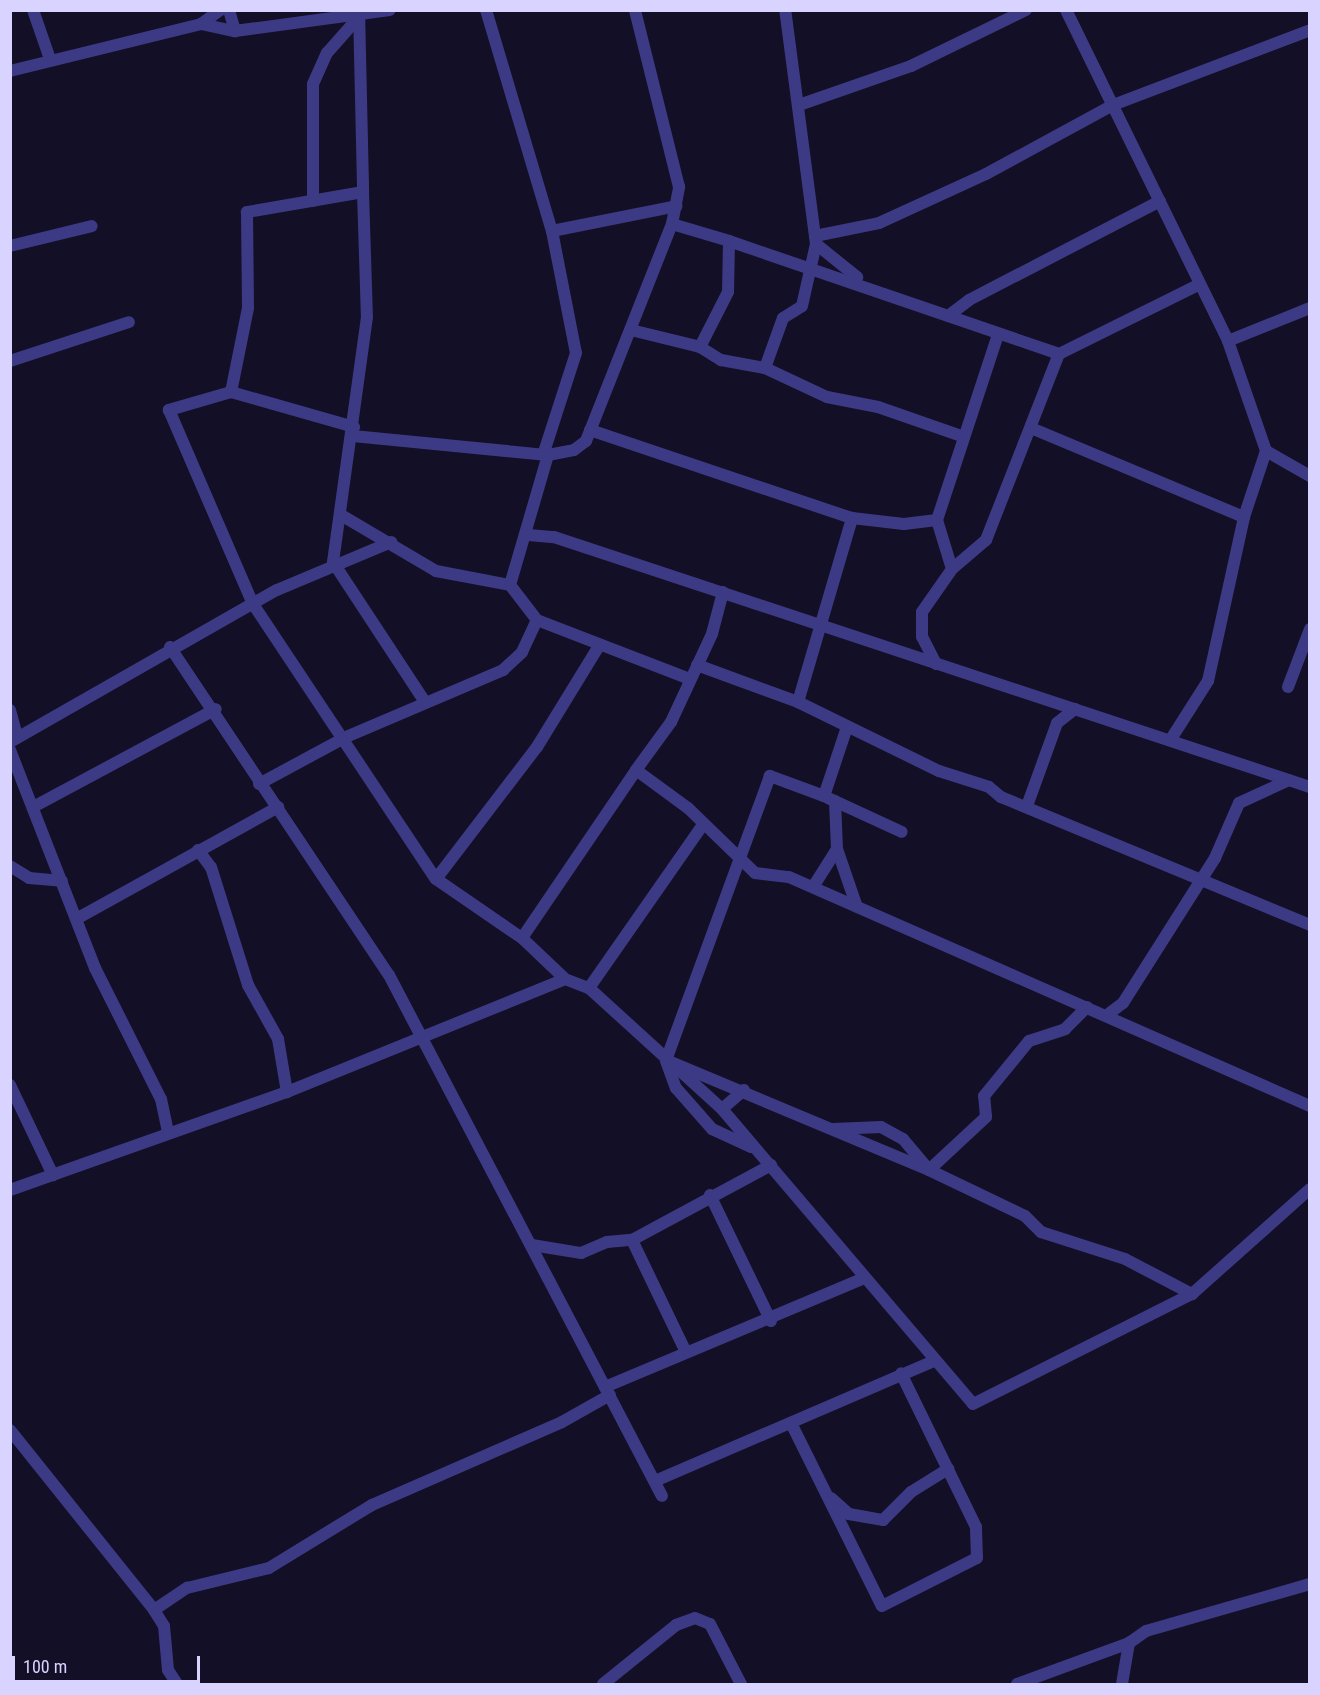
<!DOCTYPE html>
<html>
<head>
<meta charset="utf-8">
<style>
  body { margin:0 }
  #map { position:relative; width:1320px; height:1695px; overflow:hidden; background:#130f26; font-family:"Roboto Condensed",sans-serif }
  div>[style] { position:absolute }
  .minor>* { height:12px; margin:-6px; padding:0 6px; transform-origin:6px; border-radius:6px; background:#3d3a85 }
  span { translate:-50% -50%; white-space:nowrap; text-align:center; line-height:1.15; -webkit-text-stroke:5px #130f26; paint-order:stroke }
  .frame { position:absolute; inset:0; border:12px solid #d9d4ff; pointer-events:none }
  .scale { position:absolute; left:12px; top:1656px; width:188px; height:27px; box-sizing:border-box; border:3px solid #d9d4ff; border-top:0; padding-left:8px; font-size:18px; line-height:21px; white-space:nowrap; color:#d9d4ff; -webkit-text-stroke:4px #130f26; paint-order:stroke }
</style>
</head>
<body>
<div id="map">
  <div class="minor">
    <i style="left:33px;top:10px;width:52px;rotate:70.9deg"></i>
    <i style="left:229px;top:10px;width:22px;rotate:74deg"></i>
    <i style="left:359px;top:10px;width:182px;rotate:88.7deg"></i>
    <i style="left:363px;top:192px;width:118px;rotate:170.2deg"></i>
    <i style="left:247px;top:212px;width:96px;rotate:89.4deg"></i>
    <i style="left:248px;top:308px;width:86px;rotate:101.4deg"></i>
    <i style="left:231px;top:392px;width:65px;rotate:163.8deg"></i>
    <i style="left:169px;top:410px;width:211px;rotate:66.6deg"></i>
    <i style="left:253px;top:604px;width:330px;rotate:56.4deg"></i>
    <i style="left:436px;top:879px;width:104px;rotate:34.5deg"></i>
    <i style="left:522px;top:938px;width:59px;rotate:43.6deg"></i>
    <i style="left:565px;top:979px;width:26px;rotate:21deg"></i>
    <i style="left:589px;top:988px;width:180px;rotate:42.3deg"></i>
    <i style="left:722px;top:1109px;width:387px;rotate:49.6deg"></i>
    <i style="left:973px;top:1404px;width:245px;rotate:-26.7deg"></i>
    <i style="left:1192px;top:1294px;width:158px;rotate:-41.7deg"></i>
    <i style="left:486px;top:10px;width:231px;rotate:73.4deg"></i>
    <i style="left:552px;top:231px;width:124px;rotate:78.9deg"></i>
    <i style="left:576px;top:353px;width:107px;rotate:107.9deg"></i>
    <i style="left:1066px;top:10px;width:369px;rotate:63.9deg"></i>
    <i style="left:1228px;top:341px;width:116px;rotate:70.9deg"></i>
    <i style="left:1266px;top:451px;width:51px;rotate:29.6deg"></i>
    <i style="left:201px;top:24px;width:24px;rotate:-36deg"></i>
    <i style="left:10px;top:71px;width:197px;rotate:-13.8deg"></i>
    <i style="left:201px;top:24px;width:35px;rotate:12deg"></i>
    <i style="left:235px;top:31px;width:156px;rotate:-7.7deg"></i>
    <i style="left:799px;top:105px;width:119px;rotate:-19.2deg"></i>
    <i style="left:911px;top:66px;width:128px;rotate:-26deg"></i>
    <i style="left:363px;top:192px;width:125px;rotate:88.2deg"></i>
    <i style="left:367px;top:317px;width:247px;rotate:97.9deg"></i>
    <i style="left:333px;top:562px;width:168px;rotate:56.7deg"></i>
    <i style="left:313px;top:201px;width:117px;rotate:-90deg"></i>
    <i style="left:313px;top:84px;width:34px;rotate:-66deg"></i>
    <i style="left:327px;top:53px;width:48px;rotate:-48.4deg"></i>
    <i style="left:672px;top:224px;width:59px;rotate:16.6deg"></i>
    <i style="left:729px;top:241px;width:51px;rotate:91.1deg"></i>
    <i style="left:728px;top:292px;width:62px;rotate:117deg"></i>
    <i style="left:552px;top:231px;width:127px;rotate:-11.3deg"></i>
    <i style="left:815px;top:236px;width:65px;rotate:-11.5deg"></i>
    <i style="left:879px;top:223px;width:118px;rotate:-24.6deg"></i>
    <i style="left:986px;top:174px;width:145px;rotate:-28.5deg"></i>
    <i style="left:1113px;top:105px;width:211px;rotate:-20.8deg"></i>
    <i style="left:729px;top:241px;width:349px;rotate:18.9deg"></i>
    <i style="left:1059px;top:354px;width:155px;rotate:-26.4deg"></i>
    <i style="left:816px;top:244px;width:53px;rotate:38.8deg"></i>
    <i style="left:10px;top:246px;width:84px;rotate:-13.7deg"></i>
    <i style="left:948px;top:316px;width:26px;rotate:-37deg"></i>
    <i style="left:969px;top:300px;width:215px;rotate:-27.4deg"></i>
    <i style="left:631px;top:330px;width:71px;rotate:13.8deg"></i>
    <i style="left:700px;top:347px;width:25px;rotate:32deg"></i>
    <i style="left:721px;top:360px;width:45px;rotate:10.3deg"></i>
    <i style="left:765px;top:368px;width:68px;rotate:25.1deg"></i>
    <i style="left:827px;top:397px;width:52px;rotate:11.1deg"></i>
    <i style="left:878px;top:407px;width:91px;rotate:19.2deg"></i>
    <i style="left:1228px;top:341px;width:88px;rotate:-21.9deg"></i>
    <i style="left:10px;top:361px;width:125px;rotate:-18.1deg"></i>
    <i style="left:765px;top:368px;width:53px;rotate:-70.2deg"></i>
    <i style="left:783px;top:318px;width:22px;rotate:-32deg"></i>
    <i style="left:802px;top:306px;width:64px;rotate:-77.3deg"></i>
    <i style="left:816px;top:244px;width:236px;rotate:-97.5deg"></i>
    <i style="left:231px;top:392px;width:128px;rotate:15.9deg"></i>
    <i style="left:1031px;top:428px;width:231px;rotate:22.7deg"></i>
    <i style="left:590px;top:430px;width:276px;rotate:18.6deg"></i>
    <i style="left:852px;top:518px;width:52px;rotate:6.6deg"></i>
    <i style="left:904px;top:524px;width:33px;rotate:-7deg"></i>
    <i style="left:937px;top:520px;width:195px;rotate:-71.8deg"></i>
    <i style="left:353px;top:436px;width:196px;rotate:5.6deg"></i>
    <i style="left:548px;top:455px;width:26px;rotate:-11deg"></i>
    <i style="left:574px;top:450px;width:15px;rotate:-37deg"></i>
    <i style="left:586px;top:441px;width:233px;rotate:-68.4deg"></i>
    <i style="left:672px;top:224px;width:38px;rotate:-79deg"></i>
    <i style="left:679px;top:187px;width:182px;rotate:-104deg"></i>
    <i style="left:341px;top:515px;width:110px;rotate:30.5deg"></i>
    <i style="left:436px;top:571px;width:75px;rotate:10.7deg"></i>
    <i style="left:510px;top:585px;width:44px;rotate:52.4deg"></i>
    <i style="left:537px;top:620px;width:164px;rotate:21.1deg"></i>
    <i style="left:937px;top:520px;width:51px;rotate:73deg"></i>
    <i style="left:529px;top:535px;width:25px;rotate:5deg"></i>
    <i style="left:554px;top:537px;width:796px;rotate:18.3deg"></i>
    <i style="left:510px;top:585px;width:135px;rotate:-73.7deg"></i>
    <i style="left:723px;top:592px;width:43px;rotate:104.7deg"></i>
    <i style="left:712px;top:634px;width:97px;rotate:115deg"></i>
    <i style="left:671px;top:722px;width:59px;rotate:126.1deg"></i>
    <i style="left:636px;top:770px;width:64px;rotate:36.2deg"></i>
    <i style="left:688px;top:808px;width:93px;rotate:44.1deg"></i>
    <i style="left:755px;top:873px;width:34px;rotate:7deg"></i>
    <i style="left:789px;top:877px;width:569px;rotate:23.73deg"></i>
    <i style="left:170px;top:647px;width:394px;rotate:56.3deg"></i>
    <i style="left:389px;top:975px;width:588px;rotate:62.35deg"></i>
    <i style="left:936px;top:664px;width:30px;rotate:-117deg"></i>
    <i style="left:922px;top:637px;width:25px;rotate:-90deg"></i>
    <i style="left:922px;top:612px;width:52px;rotate:-55.1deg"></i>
    <i style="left:952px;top:569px;width:45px;rotate:-40.5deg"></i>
    <i style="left:986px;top:540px;width:200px;rotate:-68.6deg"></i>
    <i style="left:697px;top:665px;width:108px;rotate:20.1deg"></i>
    <i style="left:798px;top:702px;width:157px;rotate:26.1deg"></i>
    <i style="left:939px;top:771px;width:52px;rotate:17.7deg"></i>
    <i style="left:989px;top:787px;width:16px;rotate:40deg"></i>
    <i style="left:1001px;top:797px;width:334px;rotate:22.5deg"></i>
    <i style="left:1288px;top:687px;width:62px;rotate:-69.2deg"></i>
    <i style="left:798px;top:702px;width:192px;rotate:-73.6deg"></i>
    <i style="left:10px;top:710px;width:27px;rotate:75deg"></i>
    <i style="left:847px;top:727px;width:73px;rotate:108.4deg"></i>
    <i style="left:824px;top:796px;width:58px;rotate:-159.7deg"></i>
    <i style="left:770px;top:776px;width:302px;rotate:110.1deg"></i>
    <i style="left:666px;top:1060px;width:285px;rotate:22.7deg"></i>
    <i style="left:929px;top:1170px;width:106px;rotate:25.6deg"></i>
    <i style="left:1025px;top:1216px;width:23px;rotate:45deg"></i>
    <i style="left:1041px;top:1232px;width:88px;rotate:17.8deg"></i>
    <i style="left:1125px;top:1259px;width:76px;rotate:27.6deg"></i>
    <i style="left:1171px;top:739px;width:69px;rotate:-57.5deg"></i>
    <i style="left:1208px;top:681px;width:168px;rotate:-77.6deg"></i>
    <i style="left:1244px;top:517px;width:70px;rotate:-71.6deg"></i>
    <i style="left:10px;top:742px;width:307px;rotate:-29.7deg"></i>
    <i style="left:277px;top:590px;width:124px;rotate:-22.8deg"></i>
    <i style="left:10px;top:750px;width:234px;rotate:68.7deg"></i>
    <i style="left:95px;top:968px;width:147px;rotate:63.3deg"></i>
    <i style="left:161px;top:1099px;width:34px;rotate:78deg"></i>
    <i style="left:259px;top:784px;width:99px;rotate:-28.4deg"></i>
    <i style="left:346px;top:737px;width:171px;rotate:-23.1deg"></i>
    <i style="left:503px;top:670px;width:26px;rotate:-43deg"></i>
    <i style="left:522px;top:652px;width:35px;rotate:-65deg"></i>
    <i style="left:828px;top:798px;width:81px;rotate:24.7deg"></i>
    <i style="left:35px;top:806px;width:205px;rotate:-28.2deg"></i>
    <i style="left:1027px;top:806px;width:88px;rotate:-70.1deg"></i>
    <i style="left:1057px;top:723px;width:23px;rotate:-38deg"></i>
    <i style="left:837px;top:849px;width:61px;rotate:71deg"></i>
    <i style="left:198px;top:850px;width:21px;rotate:53deg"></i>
    <i style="left:211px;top:867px;width:124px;rotate:72.6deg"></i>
    <i style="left:248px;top:985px;width:62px;rotate:60.9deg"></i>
    <i style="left:278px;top:1039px;width:54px;rotate:80.4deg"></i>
    <i style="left:10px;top:866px;width:22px;rotate:32deg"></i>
    <i style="left:29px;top:878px;width:33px;rotate:5deg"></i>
    <i style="left:436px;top:879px;width:166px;rotate:-52.6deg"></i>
    <i style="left:537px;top:747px;width:119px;rotate:-58.5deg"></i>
    <i style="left:813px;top:887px;width:45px;rotate:-57.7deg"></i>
    <i style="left:837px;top:849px;width:48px;rotate:-92.4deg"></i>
    <i style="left:78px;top:918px;width:229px;rotate:-29deg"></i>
    <i style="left:522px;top:938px;width:203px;rotate:-55.8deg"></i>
    <i style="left:589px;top:988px;width:198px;rotate:-55.1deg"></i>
    <i style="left:1107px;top:1015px;width:20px;rotate:-37deg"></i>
    <i style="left:1123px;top:1003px;width:172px;rotate:-57.6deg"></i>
    <i style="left:1215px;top:858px;width:60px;rotate:-66.4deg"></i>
    <i style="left:1239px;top:803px;width:55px;rotate:-24.7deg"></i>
    <i style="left:666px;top:1061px;width:29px;rotate:70deg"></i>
    <i style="left:676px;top:1088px;width:55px;rotate:48.7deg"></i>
    <i style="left:712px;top:1129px;width:43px;rotate:24.8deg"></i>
    <i style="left:10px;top:1085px;width:100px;rotate:64.5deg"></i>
    <i style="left:722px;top:1109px;width:29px;rotate:-41deg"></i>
    <i style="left:833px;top:1129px;width:48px;rotate:-2.4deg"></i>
    <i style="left:881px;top:1127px;width:25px;rotate:29deg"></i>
    <i style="left:903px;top:1139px;width:40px;rotate:50deg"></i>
    <i style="left:929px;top:1170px;width:78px;rotate:-42.9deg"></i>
    <i style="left:986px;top:1117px;width:21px;rotate:-95deg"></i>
    <i style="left:984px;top:1096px;width:71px;rotate:-50.7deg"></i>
    <i style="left:1029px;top:1041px;width:38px;rotate:-18deg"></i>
    <i style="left:1065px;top:1029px;width:31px;rotate:-45deg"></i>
    <i style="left:10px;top:1190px;width:294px;rotate:-19.5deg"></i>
    <i style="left:287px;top:1092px;width:300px;rotate:-22.1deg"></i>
    <i style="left:710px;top:1195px;width:140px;rotate:64.2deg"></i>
    <i style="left:632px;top:1240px;width:124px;rotate:64.3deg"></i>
    <i style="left:532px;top:1245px;width:50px;rotate:9.3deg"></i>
    <i style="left:581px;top:1253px;width:28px;rotate:-23deg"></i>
    <i style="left:607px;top:1242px;width:25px;rotate:-5deg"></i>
    <i style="left:632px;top:1240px;width:158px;rotate:-28.3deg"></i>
    <i style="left:605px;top:1387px;width:281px;rotate:-22.8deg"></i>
    <i style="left:791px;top:1423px;width:204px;rotate:63.6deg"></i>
    <i style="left:882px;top:1606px;width:106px;rotate:-26.8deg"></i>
    <i style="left:977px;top:1558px;width:31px;rotate:-92deg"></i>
    <i style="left:976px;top:1527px;width:171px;rotate:-116deg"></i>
    <i style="left:10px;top:1430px;width:231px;rotate:51.3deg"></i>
    <i style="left:154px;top:1610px;width:19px;rotate:58deg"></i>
    <i style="left:164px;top:1626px;width:44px;rotate:84.8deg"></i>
    <i style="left:168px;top:1670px;width:17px;rotate:57deg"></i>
    <i style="left:655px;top:1481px;width:303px;rotate:-23.3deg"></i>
    <i style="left:831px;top:1498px;width:24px;rotate:42deg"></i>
    <i style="left:849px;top:1514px;width:35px;rotate:10deg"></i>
    <i style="left:883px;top:1520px;width:40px;rotate:-45deg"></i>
    <i style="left:911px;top:1492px;width:44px;rotate:-31.9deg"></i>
    <i style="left:154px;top:1610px;width:40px;rotate:-34deg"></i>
    <i style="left:187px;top:1588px;width:84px;rotate:-13.7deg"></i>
    <i style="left:269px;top:1568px;width:121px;rotate:-31.5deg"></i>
    <i style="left:372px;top:1505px;width:207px;rotate:-23.6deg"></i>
    <i style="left:562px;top:1422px;width:55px;rotate:-29.4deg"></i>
    <i style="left:603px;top:1684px;width:94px;rotate:-38.9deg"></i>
    <i style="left:676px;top:1625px;width:20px;rotate:-20deg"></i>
    <i style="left:695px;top:1618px;width:16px;rotate:22deg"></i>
    <i style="left:710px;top:1624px;width:68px;rotate:62.7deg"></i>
    <i style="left:1017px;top:1684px;width:119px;rotate:-20.1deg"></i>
    <i style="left:1122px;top:1684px;width:42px;rotate:-80.3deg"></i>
    <i style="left:1129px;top:1643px;width:21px;rotate:-35deg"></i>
    <i style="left:1146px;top:1631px;width:171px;rotate:-16deg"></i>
  </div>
  <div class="frame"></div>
  <div class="scale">100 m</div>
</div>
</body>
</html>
